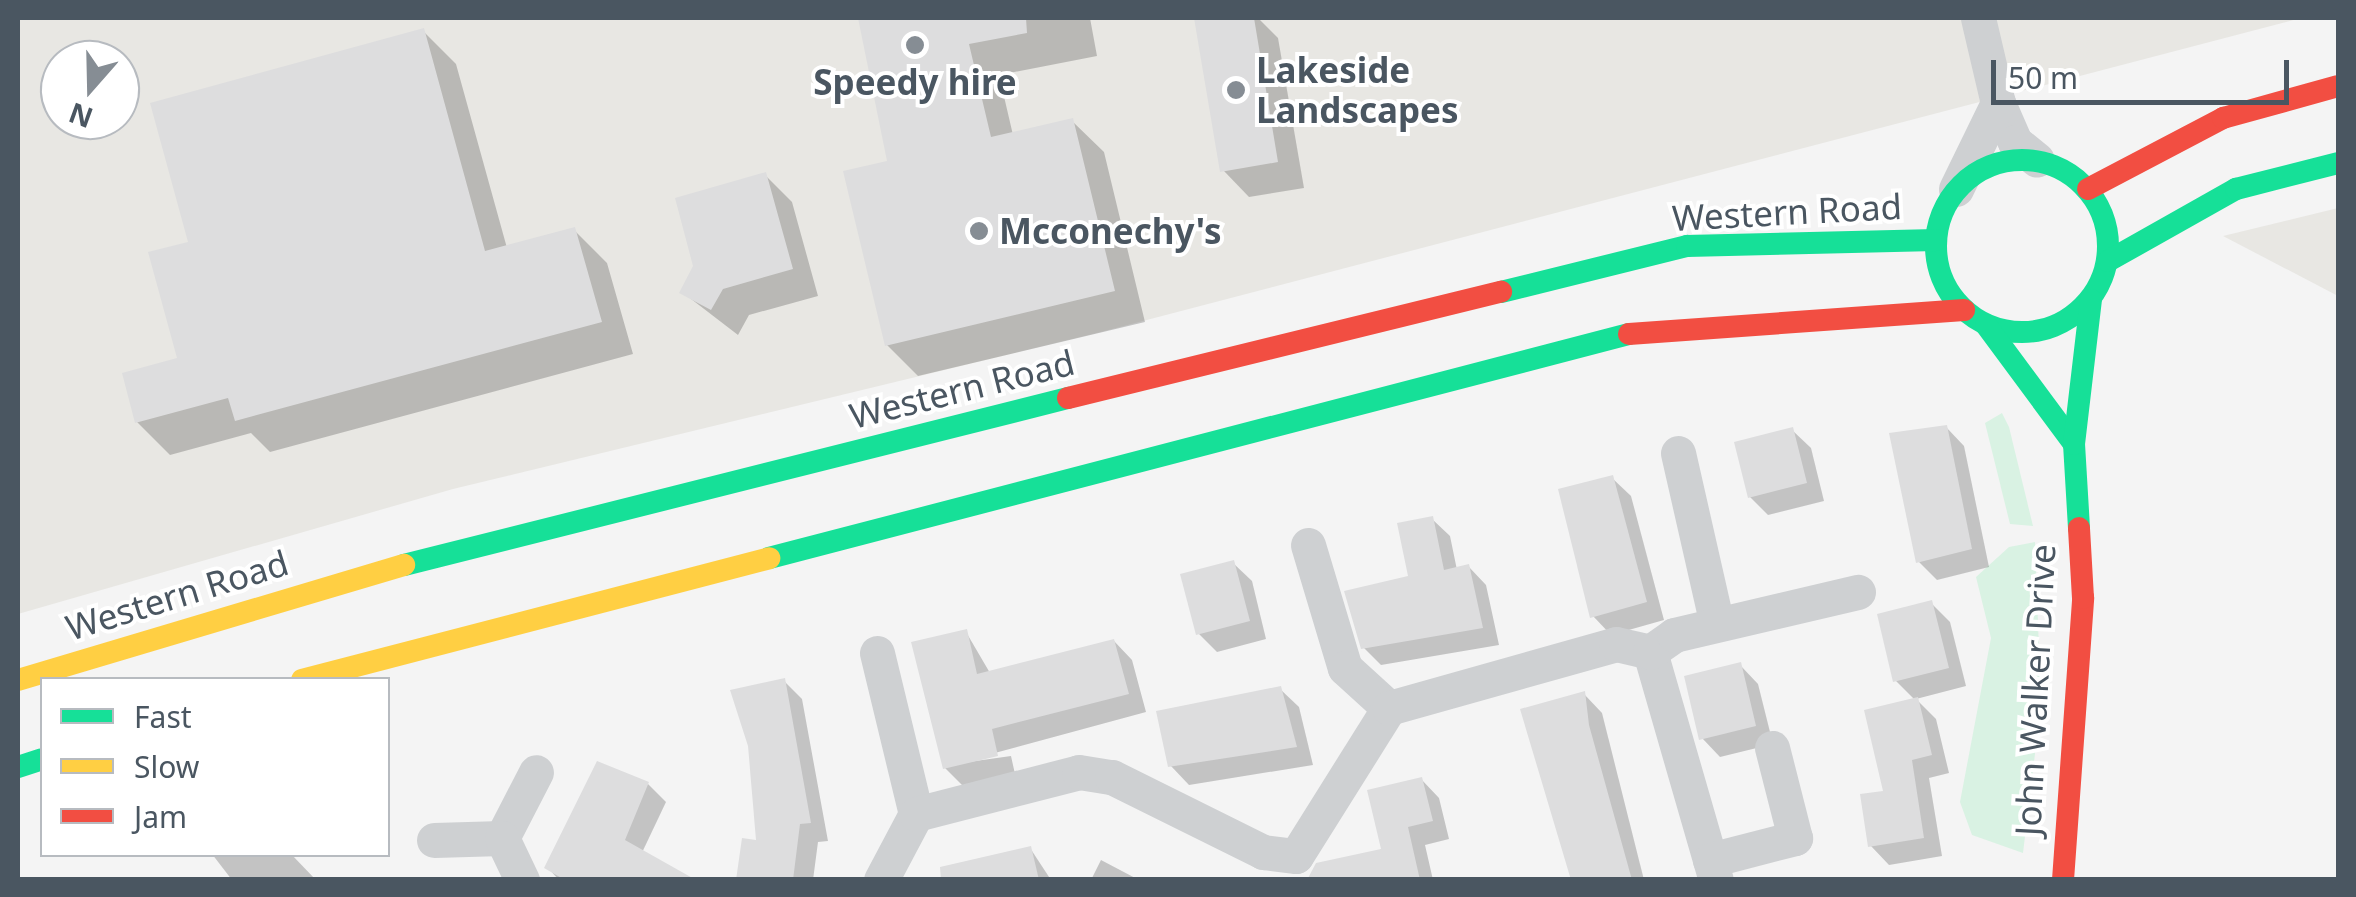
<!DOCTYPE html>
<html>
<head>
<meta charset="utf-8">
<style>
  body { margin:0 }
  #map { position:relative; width:2356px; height:897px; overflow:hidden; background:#f4f4f4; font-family:"Noto Sans",sans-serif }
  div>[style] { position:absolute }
  .commercial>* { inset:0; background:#e8e7e3 }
  .green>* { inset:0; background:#d9f2e3 }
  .shadow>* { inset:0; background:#0003 }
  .building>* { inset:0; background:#ddddde }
  .street>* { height:35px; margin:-17.5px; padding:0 17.5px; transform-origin:17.5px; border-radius:17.5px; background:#ced0d2 }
  .fast>* { height:22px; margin:-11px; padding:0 11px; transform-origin:11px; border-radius:11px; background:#16e098 }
  .fast>.ring { margin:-11px; padding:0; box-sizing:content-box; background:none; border:22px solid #16e098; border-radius:50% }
  .slow>* { height:22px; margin:-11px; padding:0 11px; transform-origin:11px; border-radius:11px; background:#ffcf43 }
  .jam>* { height:22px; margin:-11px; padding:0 11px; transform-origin:11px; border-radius:11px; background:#f24e42 }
  .dots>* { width:28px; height:28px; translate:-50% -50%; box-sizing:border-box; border:5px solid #fff; border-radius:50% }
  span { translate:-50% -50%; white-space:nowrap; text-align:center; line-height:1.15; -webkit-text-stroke:8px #fff; paint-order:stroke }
  .poi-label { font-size:35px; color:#4a5661; font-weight:700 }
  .left { translate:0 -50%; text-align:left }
  .street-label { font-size:35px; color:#4a5661 }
  .frame { position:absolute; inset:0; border:20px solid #4a5661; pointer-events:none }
  .legend { position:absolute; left:40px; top:677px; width:350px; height:180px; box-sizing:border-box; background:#fff; border:2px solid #b7bbc0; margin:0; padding:12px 18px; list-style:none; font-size:30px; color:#4a5661 }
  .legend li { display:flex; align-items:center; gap:20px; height:50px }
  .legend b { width:50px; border:2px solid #b7bbc0 }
  .north { position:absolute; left:40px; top:40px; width:100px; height:100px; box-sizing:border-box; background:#fff; border:2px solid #b7bbc0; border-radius:50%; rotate:200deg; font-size:28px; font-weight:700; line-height:40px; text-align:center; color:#4a5661 }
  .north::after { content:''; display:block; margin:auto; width:35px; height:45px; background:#868d94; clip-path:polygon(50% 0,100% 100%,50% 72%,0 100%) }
  .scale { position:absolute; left:1991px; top:60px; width:298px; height:45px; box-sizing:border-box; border:5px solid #4a5661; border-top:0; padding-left:12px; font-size:30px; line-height:35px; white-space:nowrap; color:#4a5661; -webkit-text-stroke:8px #fff; paint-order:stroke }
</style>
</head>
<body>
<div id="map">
  <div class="commercial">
    <i style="clip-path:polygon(evenodd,18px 18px,2301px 18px,1097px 333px,453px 489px,18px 614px,18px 18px,60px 60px,120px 60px,120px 120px,60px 120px,60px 60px)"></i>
    <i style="clip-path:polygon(2338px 208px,2338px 296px,2223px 236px)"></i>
  </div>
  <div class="green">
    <i style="clip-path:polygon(2002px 413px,2009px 427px,2033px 526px,2010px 524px,1985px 423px)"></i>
    <i style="clip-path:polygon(2035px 542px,2041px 704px,2023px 853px,1972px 835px,1960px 802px,1991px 638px,1976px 577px,2009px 547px)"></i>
  </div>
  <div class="shadow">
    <i style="clip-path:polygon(860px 18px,1090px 18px,1097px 56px,999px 75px,1013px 135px,1072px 121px,1104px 152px,1145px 322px,918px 376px,887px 345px,890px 163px)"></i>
    <i style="clip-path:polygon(1258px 18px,1278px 38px,1304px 188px,1249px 197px,1223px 170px,1197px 20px)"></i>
    <i style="clip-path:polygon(423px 31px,456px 64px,507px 248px,574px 230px,607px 263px,633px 354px,270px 452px,251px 433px,170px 455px,137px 422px,180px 360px,192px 244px)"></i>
    <i style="clip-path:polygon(765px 175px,792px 202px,818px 296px,749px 315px,738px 335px,682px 292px)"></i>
    <i style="clip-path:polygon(1946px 427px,1964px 446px,1989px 567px,1937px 580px,1919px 562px)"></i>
    <i style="clip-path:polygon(1792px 430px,1811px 448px,1824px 501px,1768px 515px,1750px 497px)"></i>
    <i style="clip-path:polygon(1612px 478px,1631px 496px,1664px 620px,1611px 635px,1593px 616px)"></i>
    <i style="clip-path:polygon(1432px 519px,1450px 536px,1457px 570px,1469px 567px,1486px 585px,1499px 645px,1381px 665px,1364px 648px,1410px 578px)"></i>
    <i style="clip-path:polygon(1233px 563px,1252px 581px,1266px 639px,1217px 652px,1198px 633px)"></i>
    <i style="clip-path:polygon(1931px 603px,1950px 622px,1966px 686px,1916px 699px,1936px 719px,1949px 773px,1929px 778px,1942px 856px,1889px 865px,1871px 846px,1915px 700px,1896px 681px)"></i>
    <i style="clip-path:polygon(966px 632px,990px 673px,1114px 641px,1132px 660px,1146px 712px,954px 764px,1011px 756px,1015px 774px,963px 786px,945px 768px)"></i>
    <i style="clip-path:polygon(1740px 665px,1758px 684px,1773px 744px,1720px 757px,1702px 738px)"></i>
    <i style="clip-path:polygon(784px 681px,802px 699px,828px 841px,818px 842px,813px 880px,739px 880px,758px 843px)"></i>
    <i style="clip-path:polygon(1280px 689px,1299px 707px,1313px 765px,1189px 785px,1171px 766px)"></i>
    <i style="clip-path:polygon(1584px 694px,1602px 713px,1644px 880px,1572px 880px)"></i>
    <i style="clip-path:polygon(1421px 779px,1439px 798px,1449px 839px,1425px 845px,1433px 880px,1363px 880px)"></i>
    <i style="clip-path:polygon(648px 784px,666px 802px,629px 880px,559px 880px,547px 867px)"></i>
    <i style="clip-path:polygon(1030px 848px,1051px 880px,985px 880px)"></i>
    <i style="clip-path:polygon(212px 854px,291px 854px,316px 880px,232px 880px)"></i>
    <i style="clip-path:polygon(1101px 860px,1139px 880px,1091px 880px)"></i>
  </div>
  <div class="building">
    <i style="clip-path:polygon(858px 18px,1026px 18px,1027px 33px,969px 44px,991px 137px,1073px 118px,1115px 291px,885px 346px,843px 171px,887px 161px)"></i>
    <i style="clip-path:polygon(1194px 18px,1254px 18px,1278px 162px,1220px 172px)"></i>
    <i style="clip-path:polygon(424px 28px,485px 251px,575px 227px,602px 322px,235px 421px,228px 398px,135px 423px,122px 373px,177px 358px,148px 252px,188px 242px,150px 103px)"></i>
    <i style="clip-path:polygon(766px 172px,793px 269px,723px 289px,711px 310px,679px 293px,693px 266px,675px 198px)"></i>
    <i style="clip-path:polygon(1947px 425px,1972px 549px,1916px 563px,1889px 433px)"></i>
    <i style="clip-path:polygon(1793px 427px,1807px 483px,1748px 498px,1734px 442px)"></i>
    <i style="clip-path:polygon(1613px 475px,1647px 602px,1590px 618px,1558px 489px)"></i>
    <i style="clip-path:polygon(1433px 516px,1444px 570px,1469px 564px,1483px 628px,1361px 649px,1344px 591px,1408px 576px,1397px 523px)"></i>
    <i style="clip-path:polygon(1234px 560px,1250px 621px,1196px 635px,1180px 574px)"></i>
    <i style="clip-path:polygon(1932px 600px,1949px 668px,1893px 682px,1877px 614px)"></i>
    <i style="clip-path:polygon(967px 629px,977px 674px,1114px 639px,1129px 694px,992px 729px,998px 756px,943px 769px,911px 642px)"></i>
    <i style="clip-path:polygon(1741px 662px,1756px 726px,1699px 740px,1684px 676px)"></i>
    <i style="clip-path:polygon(785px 678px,811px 823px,800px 824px,793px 880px,736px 880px,742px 838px,756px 840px,748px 746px,730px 690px)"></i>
    <i style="clip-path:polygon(1281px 686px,1297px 747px,1168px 767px,1156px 711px)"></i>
    <i style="clip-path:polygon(1585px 691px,1589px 725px,1632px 880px,1571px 880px,1520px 709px)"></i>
    <i style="clip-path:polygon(1918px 697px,1932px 755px,1912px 760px,1924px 838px,1868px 847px,1860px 794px,1883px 791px,1864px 710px)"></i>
    <i style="clip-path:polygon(597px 761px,649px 782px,625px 840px,696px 880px,565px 880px,544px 868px)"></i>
    <i style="clip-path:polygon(1422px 777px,1433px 821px,1408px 827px,1420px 880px,1307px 880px,1316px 863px,1381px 849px,1367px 790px)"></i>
    <i style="clip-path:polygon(1031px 846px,1039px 880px,941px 880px,940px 867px)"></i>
  </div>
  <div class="street">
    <i style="left:1978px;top:18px;width:87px;rotate:76.8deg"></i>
    <i style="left:1998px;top:103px;width:43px;rotate:66.4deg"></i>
    <i style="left:2015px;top:142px;width:28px;rotate:39deg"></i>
    <i style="left:1956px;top:189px;width:96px;rotate:-64deg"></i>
    <i style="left:1678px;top:453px;width:175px;rotate:77.2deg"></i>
    <i style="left:1308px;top:545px;width:128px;rotate:73.3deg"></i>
    <i style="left:1345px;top:668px;width:59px;rotate:42.3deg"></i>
    <i style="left:1650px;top:652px;width:237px;rotate:73.9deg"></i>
    <i style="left:877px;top:653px;width:166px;rotate:76.4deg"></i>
    <i style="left:502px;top:838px;width:74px;rotate:-62.7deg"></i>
    <i style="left:434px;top:840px;width:68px;rotate:-1.7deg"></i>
    <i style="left:502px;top:838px;width:47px;rotate:64.5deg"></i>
    <i style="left:1710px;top:860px;width:88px;rotate:-14.5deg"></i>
    <i style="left:1795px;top:838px;width:93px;rotate:-104.3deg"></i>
    <i style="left:881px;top:880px;width:75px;rotate:-62.1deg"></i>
    <i style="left:916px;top:814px;width:168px;rotate:-14.4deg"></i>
    <i style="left:1079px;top:772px;width:33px;rotate:9deg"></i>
    <i style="left:1112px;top:777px;width:169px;rotate:26.4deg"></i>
    <i style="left:1263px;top:852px;width:33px;rotate:7deg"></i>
    <i style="left:1296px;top:856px;width:175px;rotate:-57.9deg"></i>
    <i style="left:1389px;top:708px;width:236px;rotate:-15.7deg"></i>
    <i style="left:1616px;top:644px;width:35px;rotate:13deg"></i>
    <i style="left:1650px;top:652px;width:29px;rotate:-35deg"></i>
    <i style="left:1674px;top:635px;width:189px;rotate:-13.2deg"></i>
  </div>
  <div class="fast">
    <i class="ring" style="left:1936px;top:160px;width:150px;height:150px"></i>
    <i style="left:2108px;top:261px;width:147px;rotate:-29.4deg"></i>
    <i style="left:2236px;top:189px;width:105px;rotate:-14.3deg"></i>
    <i style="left:1501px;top:292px;width:192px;rotate:-13.9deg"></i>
    <i style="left:1687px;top:246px;width:249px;rotate:-1.4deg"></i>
    <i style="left:1986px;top:325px;width:148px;rotate:53.5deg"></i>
    <i style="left:2079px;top:528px;width:84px;rotate:-93.4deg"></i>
    <i style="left:2074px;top:444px;width:145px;rotate:-83.3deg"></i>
    <i style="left:769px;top:558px;width:889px;rotate:-14.6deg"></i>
    <i style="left:404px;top:565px;width:685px;rotate:-14.12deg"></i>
    <i style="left:18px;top:767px;width:25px;rotate:-18deg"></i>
  </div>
  <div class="slow">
    <i style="left:18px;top:680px;width:403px;rotate:-16.6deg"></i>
    <i style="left:302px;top:680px;width:483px;rotate:-14.6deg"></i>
  </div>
  <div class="jam">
    <i style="left:2088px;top:189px;width:153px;rotate:-27.7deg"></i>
    <i style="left:2223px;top:118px;width:119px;rotate:-15.5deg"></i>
    <i style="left:1629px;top:334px;width:336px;rotate:-4.1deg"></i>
    <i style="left:1068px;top:398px;width:446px;rotate:-13.8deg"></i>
    <i style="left:2063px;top:880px;width:283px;rotate:-85.9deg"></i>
    <i style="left:2083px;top:598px;width:70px;rotate:-93.3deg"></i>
  </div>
  <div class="dots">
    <i style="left:915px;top:45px;background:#868d94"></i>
    <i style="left:1236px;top:90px;background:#868d94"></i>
    <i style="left:979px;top:231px;background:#868d94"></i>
  </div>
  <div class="poi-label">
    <span class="left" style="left:1256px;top:90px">Lakeside<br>Landscapes</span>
    <span style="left:915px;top:82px">Speedy hire</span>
    <span class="left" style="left:999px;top:231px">Mcconechy's</span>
  </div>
  <div class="street-label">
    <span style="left:1787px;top:212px;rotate:-3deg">Western Road</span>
    <span style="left:962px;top:389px;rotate:-14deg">Western Road</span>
    <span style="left:177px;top:595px;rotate:-17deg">Western Road</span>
    <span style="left:2035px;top:690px;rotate:-87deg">John Walker Drive</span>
  </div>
  <div class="frame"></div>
  <ul class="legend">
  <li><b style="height:12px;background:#16e098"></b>Fast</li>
  <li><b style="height:12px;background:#ffcf43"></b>Slow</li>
  <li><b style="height:12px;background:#f24e42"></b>Jam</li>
  </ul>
  <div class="north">N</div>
  <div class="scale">50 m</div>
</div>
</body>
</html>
